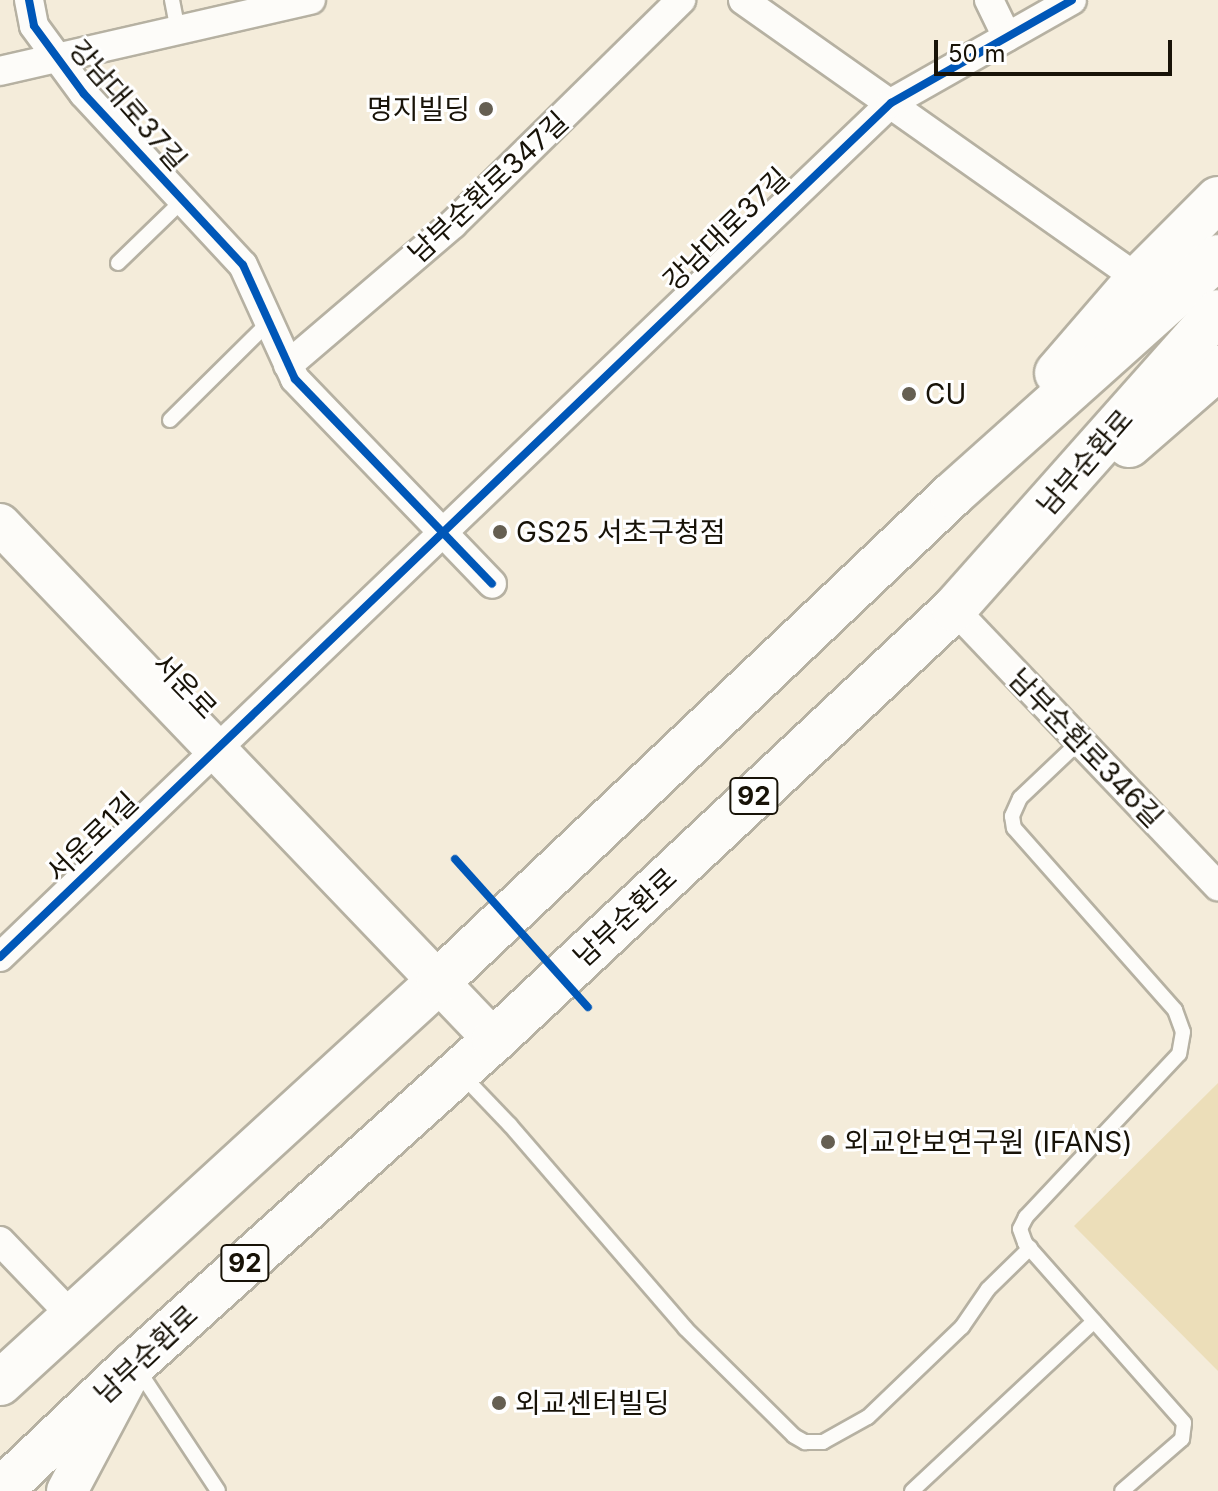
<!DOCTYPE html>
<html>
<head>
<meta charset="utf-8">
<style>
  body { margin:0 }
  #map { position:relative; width:1218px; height:1491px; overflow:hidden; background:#f4ecda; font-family:Inter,"Noto Sans KR",sans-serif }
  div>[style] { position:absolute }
  .green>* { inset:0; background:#ecdeb9 }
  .roads { filter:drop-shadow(2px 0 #b6b1a2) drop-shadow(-2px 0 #b6b1a2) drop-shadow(0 2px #b6b1a2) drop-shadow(0 -2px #b6b1a2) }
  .lane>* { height:14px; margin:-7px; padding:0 7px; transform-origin:7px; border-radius:7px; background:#fdfcf9 }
  .street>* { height:28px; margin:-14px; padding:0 14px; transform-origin:14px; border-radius:14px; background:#fdfcf9 }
  .secondary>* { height:40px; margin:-20px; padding:0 20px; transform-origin:20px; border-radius:20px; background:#fdfcf9 }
  .primary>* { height:44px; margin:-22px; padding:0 22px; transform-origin:22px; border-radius:22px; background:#fdfcf9 }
  .cycleway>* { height:8px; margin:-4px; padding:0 4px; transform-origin:4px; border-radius:4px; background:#0057b8 }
  .dots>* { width:22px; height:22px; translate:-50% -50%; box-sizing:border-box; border:4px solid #fff; border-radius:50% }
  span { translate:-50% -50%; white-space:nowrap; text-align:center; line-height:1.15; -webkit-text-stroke:6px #fff; paint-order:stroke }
  .shield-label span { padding:2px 6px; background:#fff; border:2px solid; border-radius:6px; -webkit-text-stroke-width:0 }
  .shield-label { font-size:26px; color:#181308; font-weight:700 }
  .street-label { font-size:28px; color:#181308 }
  .poi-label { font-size:28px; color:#181308 }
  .right { translate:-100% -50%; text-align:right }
  .left { translate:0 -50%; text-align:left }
  .scale { position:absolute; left:934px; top:40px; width:238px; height:36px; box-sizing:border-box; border:4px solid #181308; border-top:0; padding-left:10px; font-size:24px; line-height:28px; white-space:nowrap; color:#181308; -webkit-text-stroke:6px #fff; paint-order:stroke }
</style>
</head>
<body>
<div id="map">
  <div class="green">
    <i style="clip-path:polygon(1218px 1083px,1218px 1371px,1074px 1226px)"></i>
  </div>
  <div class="roads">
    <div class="lane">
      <i style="left:172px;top:0;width:33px;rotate:79deg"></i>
      <i style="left:118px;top:263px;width:91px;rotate:-44.1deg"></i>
      <i style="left:170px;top:420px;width:138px;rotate:-44.7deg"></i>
      <i style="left:1079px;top:742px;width:81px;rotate:136.5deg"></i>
      <i style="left:1020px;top:798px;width:20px;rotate:114deg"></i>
      <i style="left:1012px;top:816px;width:12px;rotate:81deg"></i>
      <i style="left:1014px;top:828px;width:243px;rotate:48.5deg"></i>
      <i style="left:1175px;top:1010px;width:23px;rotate:70deg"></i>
      <i style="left:1183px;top:1032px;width:22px;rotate:100deg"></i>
      <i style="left:1179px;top:1054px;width:224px;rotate:133.2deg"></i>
      <i style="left:1026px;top:1217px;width:13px;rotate:117deg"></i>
      <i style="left:1020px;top:1229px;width:15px;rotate:70deg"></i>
      <i style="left:1025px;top:1243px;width:240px;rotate:48.5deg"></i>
      <i style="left:1184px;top:1423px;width:16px;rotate:97deg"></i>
      <i style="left:1182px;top:1439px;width:79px;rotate:139.1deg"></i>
      <i style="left:462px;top:1075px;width:69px;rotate:46.2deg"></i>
      <i style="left:510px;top:1125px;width:268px;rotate:49.2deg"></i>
      <i style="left:685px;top:1328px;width:153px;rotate:44.7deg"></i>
      <i style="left:794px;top:1436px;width:13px;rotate:29deg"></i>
      <i style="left:805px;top:1442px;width:18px"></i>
      <i style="left:823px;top:1442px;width:51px;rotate:-29.1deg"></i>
      <i style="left:868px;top:1417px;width:130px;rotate:-43.8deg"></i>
      <i style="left:962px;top:1327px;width:46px;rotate:-55.6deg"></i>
      <i style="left:988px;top:1289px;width:59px;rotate:-44.3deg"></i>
      <i style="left:137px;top:1368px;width:147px;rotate:56.6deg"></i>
      <i style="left:912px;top:1491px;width:249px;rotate:-43deg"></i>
    </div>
    <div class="street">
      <i style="left:29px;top:0;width:26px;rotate:79deg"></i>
      <i style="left:34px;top:26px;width:84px;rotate:53.7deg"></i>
      <i style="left:84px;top:94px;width:233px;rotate:47.1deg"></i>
      <i style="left:243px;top:265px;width:125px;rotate:65.5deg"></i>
      <i style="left:295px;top:379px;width:284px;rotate:46.1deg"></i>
      <i style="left:743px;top:0;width:484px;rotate:35.2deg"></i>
      <i style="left:989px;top:0;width:41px;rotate:64.1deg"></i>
      <i style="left:0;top:71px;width:319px;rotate:-12.9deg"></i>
      <i style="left:288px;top:365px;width:217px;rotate:-40.5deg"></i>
      <i style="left:453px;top:224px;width:320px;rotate:-44.5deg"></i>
      <i style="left:954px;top:609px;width:383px;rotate:46.4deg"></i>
      <i style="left:0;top:957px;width:1234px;rotate:-43.79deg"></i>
      <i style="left:891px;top:103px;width:208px;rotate:-29.6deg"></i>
      <i style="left:0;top:1241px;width:104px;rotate:46.2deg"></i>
    </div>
    <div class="secondary">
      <i style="left:0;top:524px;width:714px;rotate:46.25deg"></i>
      <i style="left:67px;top:1491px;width:128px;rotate:-62deg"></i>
    </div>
    <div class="primary">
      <i style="left:1057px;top:373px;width:124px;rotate:-49.2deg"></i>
      <i style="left:1138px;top:279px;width:113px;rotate:-45deg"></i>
      <i style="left:1129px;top:445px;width:118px;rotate:-40.9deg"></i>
      <i style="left:0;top:1383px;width:595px;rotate:-42.48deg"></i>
      <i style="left:439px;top:981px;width:707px;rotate:-43.45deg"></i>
      <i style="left:952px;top:495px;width:357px;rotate:-41.8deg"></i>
      <i style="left:0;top:1491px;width:185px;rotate:-43.5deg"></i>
      <i style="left:134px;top:1364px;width:484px;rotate:-42deg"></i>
      <i style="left:494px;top:1040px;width:630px;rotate:-43.14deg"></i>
      <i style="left:954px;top:609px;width:397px;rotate:-48.4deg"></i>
    </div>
  </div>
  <div class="cycleway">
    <i style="left:29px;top:0;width:26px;rotate:79deg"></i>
    <i style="left:34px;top:26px;width:84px;rotate:53.7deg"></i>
    <i style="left:84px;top:94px;width:233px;rotate:47.1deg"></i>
    <i style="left:243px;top:265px;width:125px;rotate:65.5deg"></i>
    <i style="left:295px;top:379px;width:284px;rotate:46.1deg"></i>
    <i style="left:455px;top:859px;width:199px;rotate:48.1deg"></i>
    <i style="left:0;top:957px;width:1234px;rotate:-43.79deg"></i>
    <i style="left:891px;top:103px;width:208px;rotate:-29.6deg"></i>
  </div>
  <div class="dots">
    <i style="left:486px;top:109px;background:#655f52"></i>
    <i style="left:909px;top:394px;background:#655f52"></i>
    <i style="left:500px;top:532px;background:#655f52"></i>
    <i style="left:828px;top:1142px;background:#655f52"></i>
    <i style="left:499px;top:1403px;background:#655f52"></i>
  </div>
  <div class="shield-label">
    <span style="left:754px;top:796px">92</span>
    <span style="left:245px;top:1263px">92</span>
  </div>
  <div class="street-label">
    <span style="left:128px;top:105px;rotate:49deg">강남대로37길</span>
    <span style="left:488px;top:187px;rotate:-43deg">남부순환로347길</span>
    <span style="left:726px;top:229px;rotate:-44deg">강남대로37길</span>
    <span style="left:1085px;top:462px;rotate:-49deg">남부순환로</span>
    <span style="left:185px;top:686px;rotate:46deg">서운로</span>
    <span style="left:1086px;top:748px;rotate:46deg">남부순환로346길</span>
    <span style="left:92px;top:837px;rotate:-44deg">서운로1길</span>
    <span style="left:625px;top:917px;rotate:-43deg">남부순환로</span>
    <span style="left:146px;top:1354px;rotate:-43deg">남부순환로</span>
  </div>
  <div class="poi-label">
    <span class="right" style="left:470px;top:109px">명지빌딩</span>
    <span class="left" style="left:925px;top:394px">CU</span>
    <span class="left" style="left:516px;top:532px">GS25 서초구청점</span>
    <span class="left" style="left:844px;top:1142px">외교안보연구원 (IFANS)</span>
    <span class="left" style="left:515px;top:1403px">외교센터빌딩</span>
  </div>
  <div class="scale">50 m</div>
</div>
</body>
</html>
